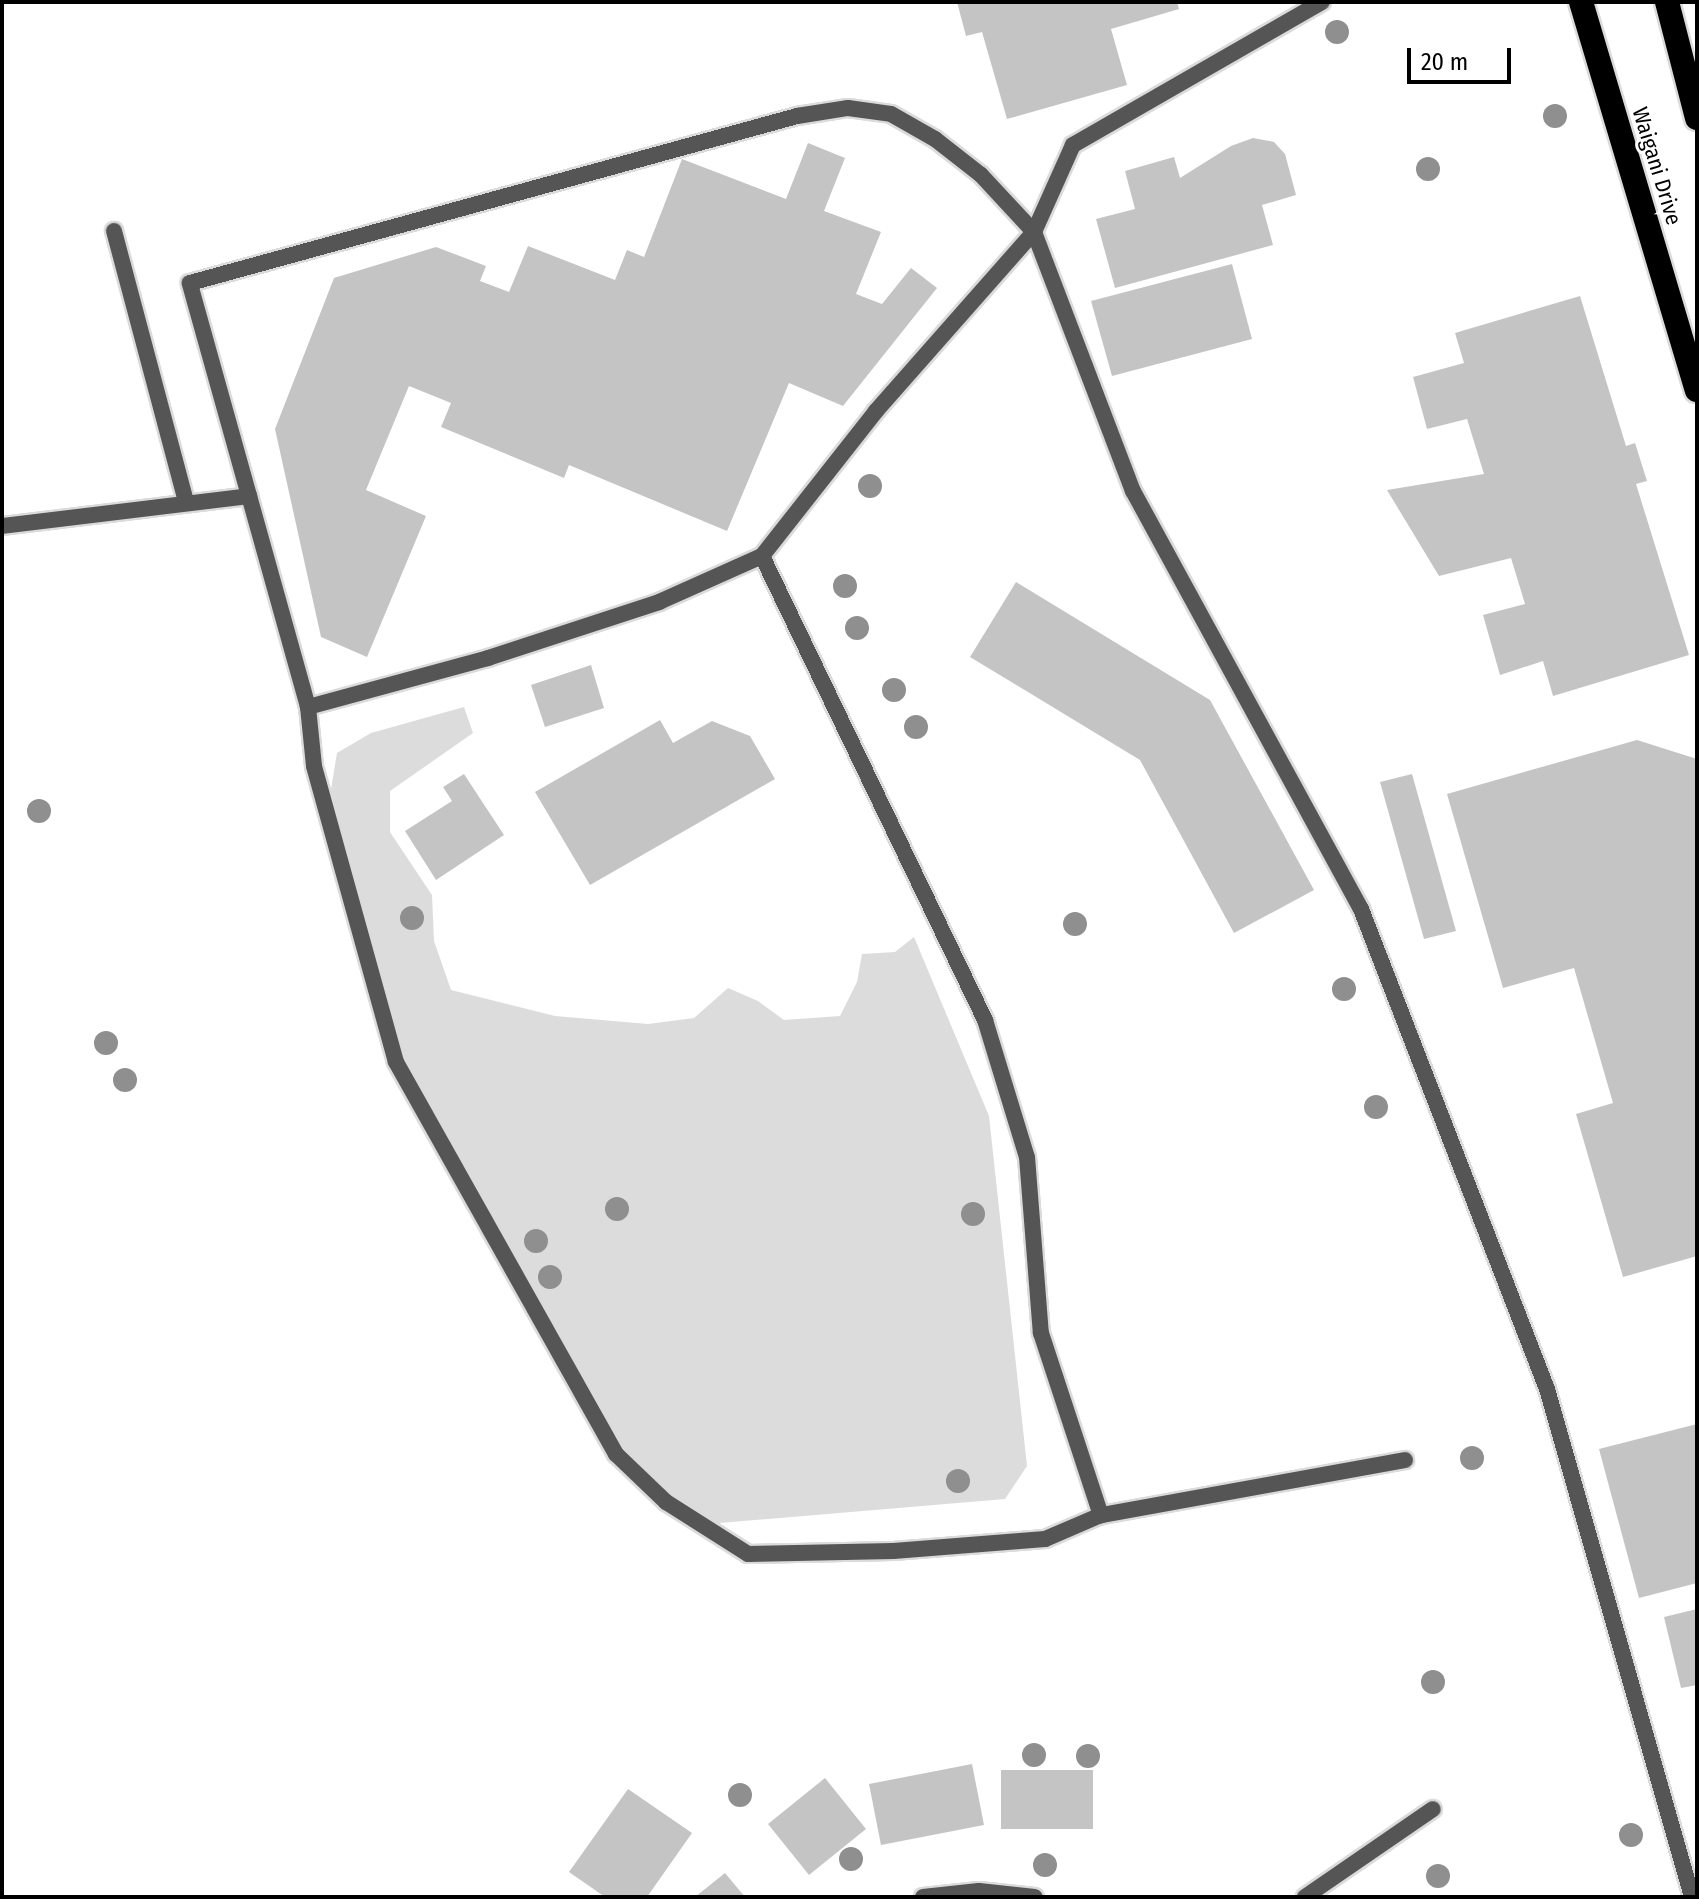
<!DOCTYPE html>
<html>
<head>
<meta charset="utf-8">
<style>
  body { margin:0 }
  #map { position:relative; width:1699px; height:1899px; overflow:hidden; background:#fff; font-family:"Fira Sans Condensed",sans-serif }
  div>[style] { position:absolute }
  .green>* { inset:0; background:#dcdcdc }
  .building>* { inset:0; background:#c4c4c4 }
  .roads { filter:drop-shadow(2px 0 #dbdbdb) drop-shadow(-2px 0 #dbdbdb) drop-shadow(0 2px #dbdbdb) drop-shadow(0 -2px #dbdbdb) }
  .street>* { height:16px; margin:-8px; padding:0 8px; transform-origin:8px; border-radius:8px; background:#555 }
  .highway>* { height:24px; margin:-12px; padding:0 12px; transform-origin:12px; border-radius:12px; background:#000 }
  .trees>* { width:24px; height:24px; margin:-12px; border-radius:50%; background:#8f8f8f }
  span { translate:-50% -50%; white-space:nowrap; text-align:center; line-height:1.15; -webkit-text-stroke:6px #fff; paint-order:stroke }
  .street-label { font-size:22px; color:#000 }
  .frame { position:absolute; inset:0; border:4px solid #000; pointer-events:none }
  .scale { position:absolute; left:1407px; top:48px; width:104px; height:36px; box-sizing:border-box; border:4px solid #000; border-top:0; padding-left:10px; font-size:24px; line-height:28px; white-space:nowrap; color:#000; -webkit-text-stroke:6px #fff; paint-order:stroke }
</style>
</head>
<body>
<div id="map">
  <div class="green">
    <i style="clip-path:polygon(464px 707px,473px 733px,390px 791px,390px 832px,432px 895px,434px 941px,451px 990px,555px 1016px,648px 1024px,694px 1018px,728px 988px,758px 1001px,784px 1020px,840px 1016px,857px 982px,862px 954px,895px 952px,914px 937px,989px 1116px,1027px 1466px,1005px 1499px,707px 1524px,626px 1456px,401px 1059px,331px 789px,337px 753px,371px 733px)"></i>
  </div>
  <div class="building">
    <i style="clip-path:polygon(957px 2px,1177px 2px,1179px 9px,1111px 29px,1127px 85px,1007px 119px,982px 32px,966px 36px)"></i>
    <i style="clip-path:polygon(1253px 138px,1274px 142px,1285px 154px,1296px 195px,1262px 205px,1273px 245px,1115px 288px,1096px 219px,1135px 209px,1125px 171px,1174px 157px,1180px 178px,1231px 146px)"></i>
    <i style="clip-path:polygon(808px 143px,845px 158px,824px 211px,881px 232px,856px 294px,882px 304px,911px 268px,937px 288px,843px 406px,789px 383px,727px 531px,569px 465px,564px 478px,441px 427px,451px 403px,409px 386px,366px 490px,426px 516px,367px 657px,321px 637px,275px 429px,334px 278px,436px 247px,486px 266px,480px 281px,509px 292px,528px 246px,615px 280px,627px 250px,644px 257px,682px 159px,786px 199px)"></i>
    <i style="clip-path:polygon(1232px 264px,1252px 339px,1112px 376px,1091px 301px)"></i>
    <i style="clip-path:polygon(1580px 296px,1626px 446px,1635px 443px,1647px 481px,1636px 484px,1689px 655px,1553px 696px,1543px 661px,1500px 675px,1483px 615px,1525px 604px,1511px 558px,1439px 576px,1387px 490px,1484px 474px,1467px 419px,1427px 429px,1413px 377px,1464px 363px,1455px 333px)"></i>
    <i style="clip-path:polygon(1016px 582px,1210px 700px,1314px 890px,1234px 933px,1140px 760px,970px 657px)"></i>
    <i style="clip-path:polygon(591px 665px,604px 708px,545px 727px,531px 685px)"></i>
    <i style="clip-path:polygon(660px 720px,673px 743px,712px 721px,750px 736px,775px 779px,590px 885px,535px 792px)"></i>
    <i style="clip-path:polygon(1637px 740px,1697px 759px,1697px 1256px,1623px 1277px,1576px 1114px,1613px 1103px,1574px 968px,1503px 988px,1447px 794px)"></i>
    <i style="clip-path:polygon(464px 774px,504px 835px,436px 880px,405px 831px,452px 801px,443px 787px)"></i>
    <i style="clip-path:polygon(1412px 774px,1456px 931px,1424px 939px,1380px 782px)"></i>
    <i style="clip-path:polygon(1697px 1424px,1697px 1583px,1639px 1598px,1599px 1449px)"></i>
    <i style="clip-path:polygon(1697px 1609px,1697px 1685px,1681px 1688px,1664px 1617px)"></i>
    <i style="clip-path:polygon(972px 1764px,984px 1825px,881px 1845px,869px 1784px)"></i>
    <i style="clip-path:polygon(1001px 1770px,1093px 1770px,1093px 1829px,1001px 1829px)"></i>
    <i style="clip-path:polygon(825px 1778px,866px 1829px,809px 1875px,768px 1824px)"></i>
    <i style="clip-path:polygon(628px 1789px,692px 1833px,647px 1897px,605px 1897px,569px 1872px)"></i>
    <i style="clip-path:polygon(725px 1873px,745px 1897px,695px 1897px)"></i>
  </div>
  <div class="roads">
    <div class="street">
      <i style="left:114px;top:231px;width:279px;rotate:75.1deg"></i>
      <i style="left:2px;top:526px;width:249px;rotate:-6.9deg"></i>
      <i style="left:762px;top:556px;width:515px;rotate:64.33deg"></i>
      <i style="left:985px;top:1020px;width:143px;rotate:73deg"></i>
      <i style="left:1027px;top:1157px;width:177px;rotate:85.5deg"></i>
      <i style="left:1041px;top:1333px;width:192px;rotate:71.8deg"></i>
      <i style="left:308px;top:707px;width:187px;rotate:-15.2deg"></i>
      <i style="left:488px;top:658px;width:180px;rotate:-18.1deg"></i>
      <i style="left:659px;top:602px;width:113px;rotate:-24.1deg"></i>
      <i style="left:762px;top:556px;width:184px;rotate:-51.8deg"></i>
      <i style="left:876px;top:411px;width:239px;rotate:-48.6deg"></i>
      <i style="left:1034px;top:232px;width:95px;rotate:-65.9deg"></i>
      <i style="left:1073px;top:145px;width:287px;rotate:-29.9deg"></i>
      <i style="left:1405px;top:1460px;width:309px;rotate:169.7deg"></i>
      <i style="left:1101px;top:1515px;width:61px;rotate:156.8deg"></i>
      <i style="left:1045px;top:1539px;width:152px;rotate:175.5deg"></i>
      <i style="left:893px;top:1551px;width:145px;rotate:178.8deg"></i>
      <i style="left:748px;top:1554px;width:97px;rotate:-147.6deg"></i>
      <i style="left:666px;top:1502px;width:69px;rotate:-136.2deg"></i>
      <i style="left:616px;top:1454px;width:450px;rotate:-119.3deg"></i>
      <i style="left:396px;top:1062px;width:307px;rotate:-105.5deg"></i>
      <i style="left:314px;top:766px;width:59px;rotate:-95.8deg"></i>
      <i style="left:308px;top:707px;width:440px;rotate:-105.6deg"></i>
      <i style="left:190px;top:283px;width:630px;rotate:-15.38deg"></i>
      <i style="left:797px;top:116px;width:52px;rotate:-8.9deg"></i>
      <i style="left:848px;top:108px;width:43px;rotate:7.9deg"></i>
      <i style="left:891px;top:114px;width:51px;rotate:29.6deg"></i>
      <i style="left:935px;top:139px;width:58px;rotate:38deg"></i>
      <i style="left:981px;top:175px;width:78px;rotate:47.1deg"></i>
      <i style="left:1034px;top:232px;width:277px;rotate:69.1deg"></i>
      <i style="left:1133px;top:491px;width:476px;rotate:61.4deg"></i>
      <i style="left:1361px;top:909px;width:515px;rotate:68.82deg"></i>
      <i style="left:1547px;top:1389px;width:528px;rotate:74.07deg"></i>
      <i style="left:923px;top:1897px;width:56px;rotate:-6.1deg"></i>
      <i style="left:979px;top:1891px;width:56px;rotate:6.1deg"></i>
      <i style="left:1305px;top:1897px;width:155px;rotate:-34.5deg"></i>
    </div>
    <div class="highway">
      <i style="left:1581px;top:2px;width:405px;rotate:73.4deg"></i>
      <i style="left:1667px;top:2px;width:120px;rotate:75.5deg"></i>
    </div>
  </div>
  <div class="trees">
    <i style="left:1337px;top:32px"></i>
    <i style="left:1555px;top:116px"></i>
    <i style="left:1428px;top:169px"></i>
    <i style="left:870px;top:486px"></i>
    <i style="left:845px;top:586px"></i>
    <i style="left:857px;top:628px"></i>
    <i style="left:894px;top:690px"></i>
    <i style="left:916px;top:727px"></i>
    <i style="left:39px;top:811px"></i>
    <i style="left:412px;top:918px"></i>
    <i style="left:1075px;top:924px"></i>
    <i style="left:1344px;top:989px"></i>
    <i style="left:106px;top:1043px"></i>
    <i style="left:125px;top:1080px"></i>
    <i style="left:1376px;top:1107px"></i>
    <i style="left:617px;top:1209px"></i>
    <i style="left:973px;top:1214px"></i>
    <i style="left:536px;top:1241px"></i>
    <i style="left:550px;top:1277px"></i>
    <i style="left:1472px;top:1458px"></i>
    <i style="left:958px;top:1481px"></i>
    <i style="left:1433px;top:1682px"></i>
    <i style="left:1034px;top:1755px"></i>
    <i style="left:1088px;top:1756px"></i>
    <i style="left:740px;top:1795px"></i>
    <i style="left:1631px;top:1835px"></i>
    <i style="left:851px;top:1859px"></i>
    <i style="left:1045px;top:1865px"></i>
    <i style="left:1438px;top:1876px"></i>
  </div>
  <div class="street-label">
    <span style="left:1657px;top:166px;rotate:73deg">Waigani Drive</span>
  </div>
  <div class="frame"></div>
  <div class="scale">20 m</div>
</div>
</body>
</html>
